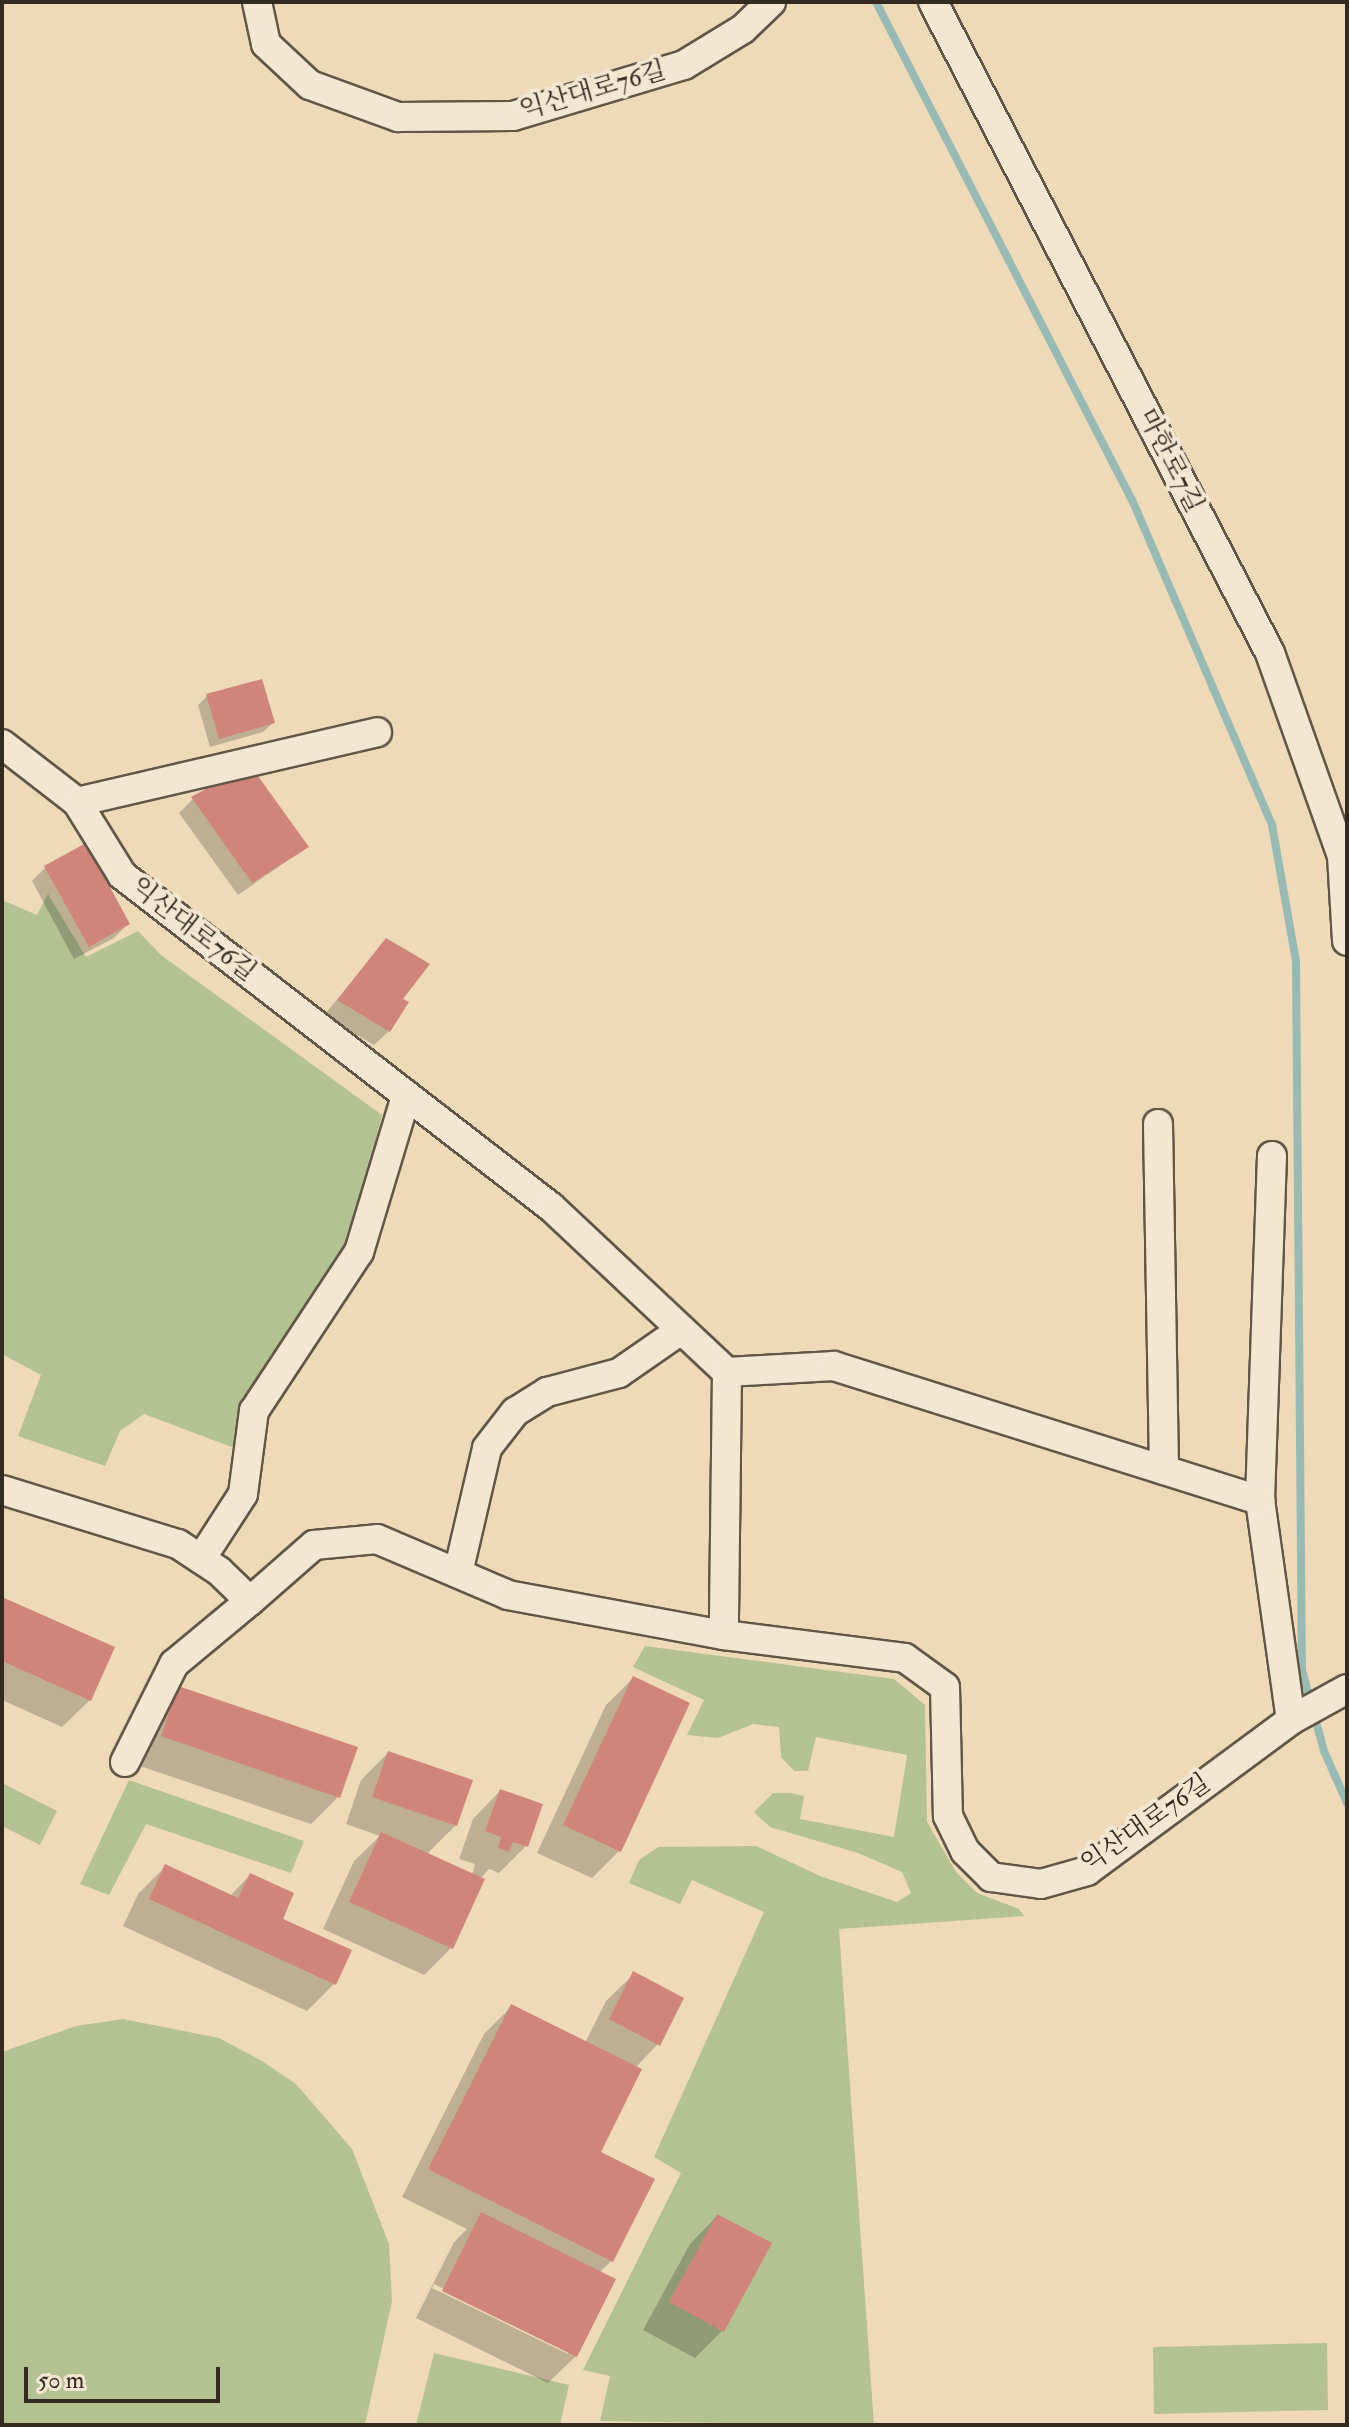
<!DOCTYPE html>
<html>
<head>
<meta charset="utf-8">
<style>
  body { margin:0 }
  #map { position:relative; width:1349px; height:2427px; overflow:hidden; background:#eedab9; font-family:"IM FELL Double Pica","Noto Serif KR",serif }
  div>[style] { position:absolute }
  .green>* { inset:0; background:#b4c193 }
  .shadow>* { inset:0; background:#0003 }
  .stream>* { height:8px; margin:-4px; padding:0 4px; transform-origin:4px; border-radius:4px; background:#99bab3 }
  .building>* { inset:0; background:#d0857a }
  .roads { filter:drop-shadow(2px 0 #625746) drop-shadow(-2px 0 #625746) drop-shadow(0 2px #625746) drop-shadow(0 -2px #625746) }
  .minor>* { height:28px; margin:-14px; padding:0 14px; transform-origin:14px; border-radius:14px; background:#f4e7d2 }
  span { translate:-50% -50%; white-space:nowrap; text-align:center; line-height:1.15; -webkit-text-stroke:8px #f4e7d2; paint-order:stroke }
  .street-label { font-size:26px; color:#342b20 }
  .frame { position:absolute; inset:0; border:4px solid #342b20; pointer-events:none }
  .scale { position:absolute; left:24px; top:2367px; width:196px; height:36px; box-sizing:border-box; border:4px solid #342b20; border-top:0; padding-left:10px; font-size:24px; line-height:28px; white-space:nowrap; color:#342b20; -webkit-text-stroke:6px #f4e7d2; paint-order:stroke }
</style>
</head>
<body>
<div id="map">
  <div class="green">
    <i style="clip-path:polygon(48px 894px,86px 957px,138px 931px,161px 955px,382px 1115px,350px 1243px,240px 1405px,237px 1449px,144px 1414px,120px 1431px,105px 1466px,18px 1436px,41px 1375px,2px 1354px,2px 900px,37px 915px)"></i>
    <i style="clip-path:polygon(645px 1646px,894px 1679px,925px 1705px,927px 1822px,956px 1872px,977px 1893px,1019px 1909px,1024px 1916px,839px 1929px,874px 2425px,600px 2421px,610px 2376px,583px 2370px,681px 2173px,654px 2157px,764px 1912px,692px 1880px,680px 1904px,629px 1883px,639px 1860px,658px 1847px,756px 1846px,820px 1876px,897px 1902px,911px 1893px,902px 1872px,858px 1853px,770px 1827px,754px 1812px,773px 1793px,791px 1793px,804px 1796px,800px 1819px,894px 1837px,907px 1755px,816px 1737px,808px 1771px,794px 1771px,781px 1757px,779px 1727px,753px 1724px,718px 1738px,687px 1735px,704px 1700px,633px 1667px)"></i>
    <i style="clip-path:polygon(129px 1780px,304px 1841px,291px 1873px,146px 1824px,109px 1895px,80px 1884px)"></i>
    <i style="clip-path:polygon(2px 1783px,57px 1811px,40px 1845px,2px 1826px)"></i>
    <i style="clip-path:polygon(123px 2019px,219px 2038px,262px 2061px,296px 2084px,352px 2149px,389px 2244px,392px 2301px,365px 2425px,2px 2425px,2px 2052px,76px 2026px)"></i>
    <i style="clip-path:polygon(1327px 2343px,1328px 2410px,1154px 2414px,1153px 2347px)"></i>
    <i style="clip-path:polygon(434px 2353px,569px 2385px,560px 2425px,416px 2425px)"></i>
  </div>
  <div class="shadow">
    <i style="clip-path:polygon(207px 696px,273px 723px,263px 732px,210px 747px,198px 705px)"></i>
    <i style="clip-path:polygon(193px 799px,307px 847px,238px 895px,179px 813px)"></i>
    <i style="clip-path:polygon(46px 867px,128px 924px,114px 938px,74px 959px,32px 881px)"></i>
    <i style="clip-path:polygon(386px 941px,400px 1000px,389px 1031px,374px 1045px,324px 1015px)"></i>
    <i style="clip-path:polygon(2px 1599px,90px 1700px,62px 1727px,2px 1700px)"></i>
    <i style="clip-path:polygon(633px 1678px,619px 1851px,592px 1878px,537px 1853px,606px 1705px)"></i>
    <i style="clip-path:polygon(179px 1688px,339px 1796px,311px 1824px,134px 1764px,151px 1716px)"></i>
    <i style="clip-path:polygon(388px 1753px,456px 1825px,426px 1855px,472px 1875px,475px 1864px,459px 1859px,473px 1819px,500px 1791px,527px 1845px,499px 1873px,489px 1869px,480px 1879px,451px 1948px,424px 1975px,323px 1929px,354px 1861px,380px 1836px,346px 1824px,361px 1780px)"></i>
    <i style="clip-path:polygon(166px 1866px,230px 1896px,250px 1875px,334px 1984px,307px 2011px,123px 1926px,138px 1894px)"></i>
    <i style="clip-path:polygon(evenodd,634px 1974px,658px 2044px,635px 2068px,598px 2153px,611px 2261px,599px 2273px,576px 2356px,548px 2383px,416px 2318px,454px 2242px,467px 2229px,402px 2197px,484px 2034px,512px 2006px,585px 2043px,606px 2001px,634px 1974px,434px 2284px,568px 2350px,568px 2354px,432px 2288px,434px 2284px)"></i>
    <i style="clip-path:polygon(717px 2216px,722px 2331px,695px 2358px,643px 2330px,690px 2244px)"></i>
  </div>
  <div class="stream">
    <i style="left:876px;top:2px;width:562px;rotate:62.8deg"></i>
    <i style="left:1133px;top:502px;width:352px;rotate:66.7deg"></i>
    <i style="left:1272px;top:825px;width:138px;rotate:80deg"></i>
    <i style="left:1296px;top:961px;width:709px;rotate:89.52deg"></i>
    <i style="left:1302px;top:1670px;width:84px;rotate:74.8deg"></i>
    <i style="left:1324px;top:1751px;width:57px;rotate:66.1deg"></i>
  </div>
  <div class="building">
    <i style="clip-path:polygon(262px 679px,275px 723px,219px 739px,206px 694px)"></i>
    <i style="clip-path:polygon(250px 765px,309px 847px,252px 883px,191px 797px)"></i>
    <i style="clip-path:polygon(86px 843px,130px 924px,89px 947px,44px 866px)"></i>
    <i style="clip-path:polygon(386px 938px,430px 964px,403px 999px,409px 1002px,390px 1032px,337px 1000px)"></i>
    <i style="clip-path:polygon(2px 1597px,115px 1647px,91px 1701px,2px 1661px)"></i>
    <i style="clip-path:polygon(633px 1676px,690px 1703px,621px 1852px,563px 1825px)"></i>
    <i style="clip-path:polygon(178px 1686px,358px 1747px,340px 1798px,161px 1736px)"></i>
    <i style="clip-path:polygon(388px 1751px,473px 1780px,457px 1826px,372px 1797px)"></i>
    <i style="clip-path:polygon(500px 1789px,543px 1804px,528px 1847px,513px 1842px,509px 1852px,498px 1848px,501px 1837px,485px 1831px)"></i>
    <i style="clip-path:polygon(381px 1832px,485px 1879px,453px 1949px,349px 1902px)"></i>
    <i style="clip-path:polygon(165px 1864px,238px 1898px,250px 1873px,294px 1893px,283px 1919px,352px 1950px,336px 1985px,149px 1899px)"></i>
    <i style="clip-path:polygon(633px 1971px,684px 1998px,660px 2046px,609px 2019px)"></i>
    <i style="clip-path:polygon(511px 2004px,642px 2069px,601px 2152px,655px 2179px,613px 2262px,428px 2169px)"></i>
    <i style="clip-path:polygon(481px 2212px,616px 2279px,577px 2357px,442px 2291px)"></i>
    <i style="clip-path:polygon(717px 2214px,772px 2243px,724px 2332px,669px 2302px)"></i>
  </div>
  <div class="roads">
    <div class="minor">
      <i style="left:257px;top:2px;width:43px;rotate:77.9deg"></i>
      <i style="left:266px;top:44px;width:60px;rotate:43deg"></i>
      <i style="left:310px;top:85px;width:94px;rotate:20deg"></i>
      <i style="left:398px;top:117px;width:115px;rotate:-0.5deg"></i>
      <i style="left:513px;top:116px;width:178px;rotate:-16.6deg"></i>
      <i style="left:684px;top:65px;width:69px;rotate:-31.4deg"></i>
      <i style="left:743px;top:29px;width:39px;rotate:-44deg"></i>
      <i style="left:933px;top:2px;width:733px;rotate:62.63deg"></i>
      <i style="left:1270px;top:653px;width:215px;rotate:70.5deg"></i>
      <i style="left:1342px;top:856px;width:85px;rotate:86.6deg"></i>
      <i style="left:2px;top:744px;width:95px;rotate:37.7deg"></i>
      <i style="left:77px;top:802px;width:86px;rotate:58.3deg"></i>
      <i style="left:122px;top:875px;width:542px;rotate:37.74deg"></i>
      <i style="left:551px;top:1207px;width:241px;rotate:43.2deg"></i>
      <i style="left:727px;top:1372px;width:263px;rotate:90.7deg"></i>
      <i style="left:77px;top:802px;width:308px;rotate:-13.1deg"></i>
      <i style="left:1158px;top:1124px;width:346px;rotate:89deg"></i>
      <i style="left:1272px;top:1156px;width:344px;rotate:92deg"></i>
      <i style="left:1260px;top:1500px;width:222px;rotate:82deg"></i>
      <i style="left:727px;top:1372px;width:107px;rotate:-3.2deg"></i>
      <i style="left:834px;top:1366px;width:447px;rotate:17.5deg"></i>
      <i style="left:2px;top:1490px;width:184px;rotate:17.1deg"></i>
      <i style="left:178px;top:1544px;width:49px;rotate:33.4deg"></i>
      <i style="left:219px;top:1571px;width:43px;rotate:44.1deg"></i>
      <i style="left:250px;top:1601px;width:85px;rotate:-41.2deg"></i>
      <i style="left:314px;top:1545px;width:63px;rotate:-5.4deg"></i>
      <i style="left:377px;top:1539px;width:142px;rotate:23.1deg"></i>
      <i style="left:508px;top:1595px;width:220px;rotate:10.5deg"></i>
      <i style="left:724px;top:1635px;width:182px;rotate:7.2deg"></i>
      <i style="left:905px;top:1658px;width:49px;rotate:35.9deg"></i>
      <i style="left:945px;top:1687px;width:129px;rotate:88.7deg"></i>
      <i style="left:948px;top:1816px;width:39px;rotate:64deg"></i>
      <i style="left:965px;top:1851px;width:37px;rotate:45deg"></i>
      <i style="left:991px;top:1877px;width:50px;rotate:8deg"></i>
      <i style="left:1041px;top:1884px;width:48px;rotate:-15.8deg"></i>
      <i style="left:1087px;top:1871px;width:254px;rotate:-36.5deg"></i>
      <i style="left:1291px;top:1720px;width:64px;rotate:-29deg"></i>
      <i style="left:201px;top:1559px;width:77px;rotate:-57.1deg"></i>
      <i style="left:243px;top:1494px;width:84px;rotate:-82.5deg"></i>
      <i style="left:254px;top:1411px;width:191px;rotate:-56.6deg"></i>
      <i style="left:359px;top:1252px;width:163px;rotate:-73.2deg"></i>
      <i style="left:458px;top:1573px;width:128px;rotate:-76.9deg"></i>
      <i style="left:487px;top:1448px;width:46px;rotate:-52.1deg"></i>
      <i style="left:515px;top:1412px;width:38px;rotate:-32deg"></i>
      <i style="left:547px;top:1392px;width:74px;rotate:-14.8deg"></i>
      <i style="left:619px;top:1373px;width:75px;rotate:-34.7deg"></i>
      <i style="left:125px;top:1762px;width:110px;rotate:-63.4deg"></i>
      <i style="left:174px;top:1664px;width:99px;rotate:-39.7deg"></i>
    </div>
  </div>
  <div class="street-label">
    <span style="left:593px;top:91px;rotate:-16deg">익산대로76길</span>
    <span style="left:1170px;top:461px;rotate:63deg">마한로7길</span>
    <span style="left:193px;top:930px;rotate:38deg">익산대로76길</span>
    <span style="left:1146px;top:1824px;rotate:-35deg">익산대로76길</span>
  </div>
  <div class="frame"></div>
  <div class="scale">50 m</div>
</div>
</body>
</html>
